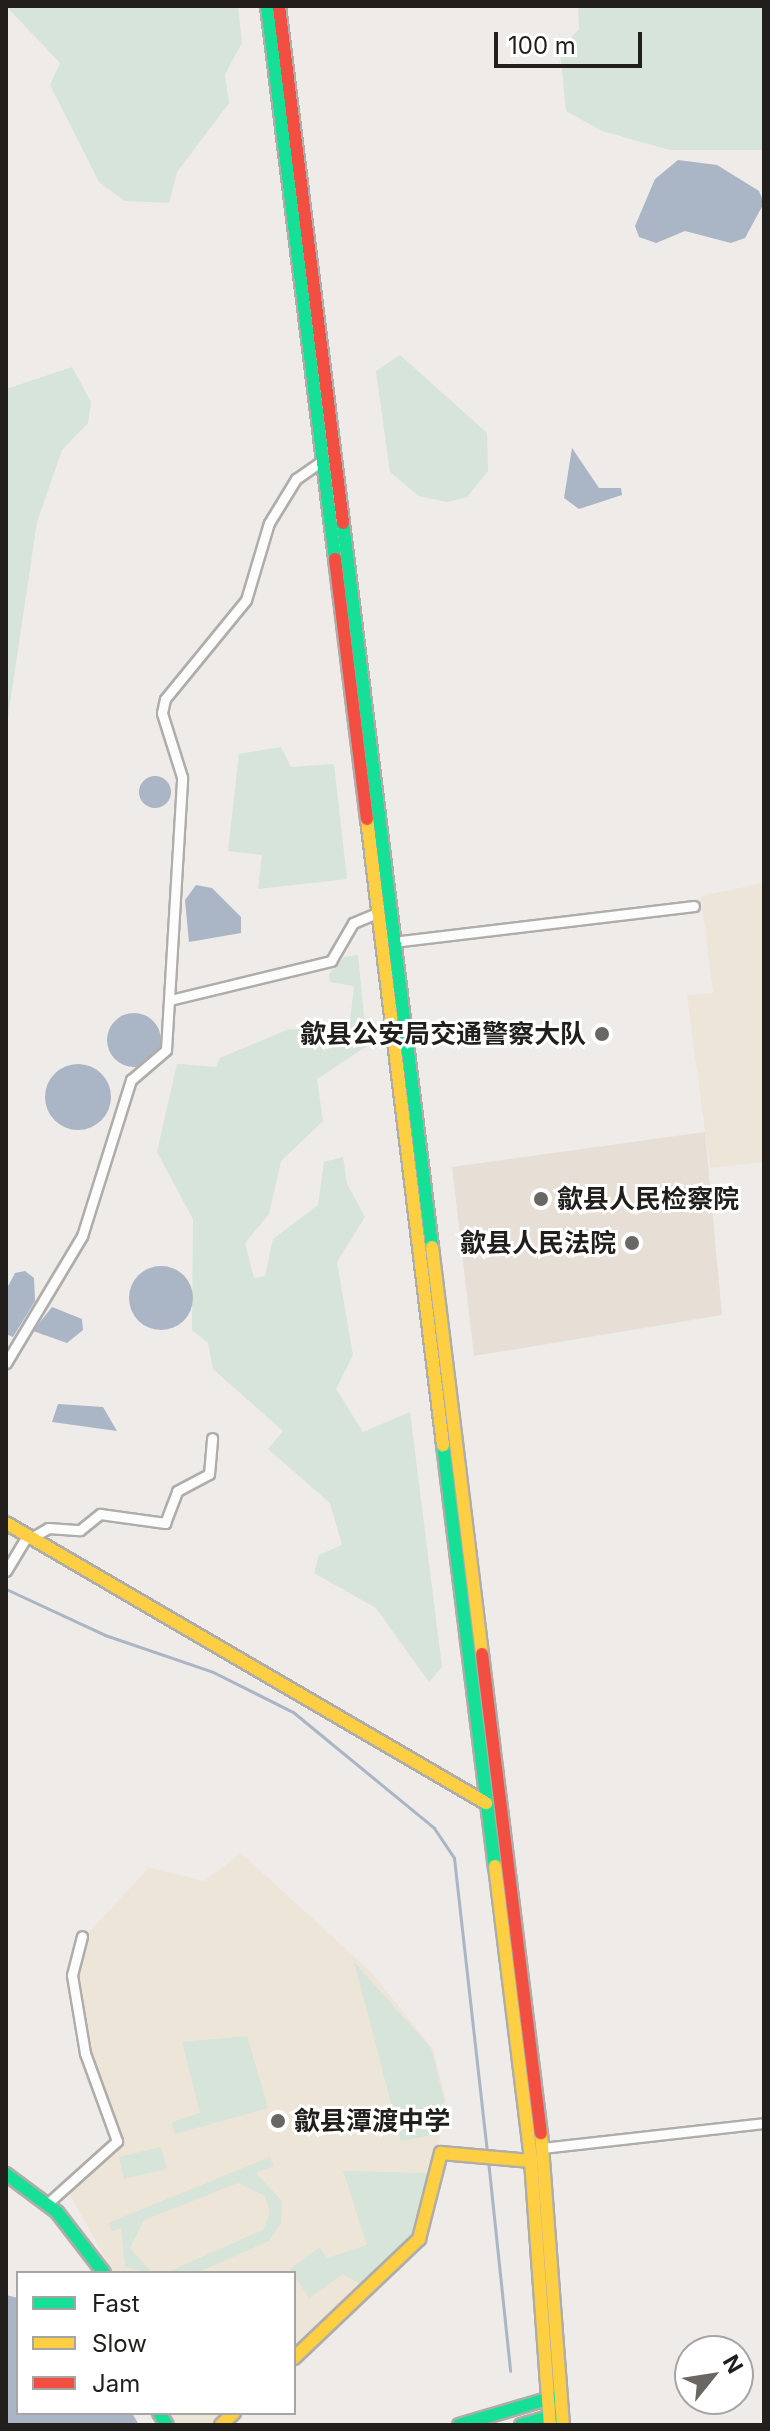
<!DOCTYPE html>
<html>
<head>
<meta charset="utf-8">
<style>
  body { margin:0 }
  #map { position:relative; width:770px; height:2431px; overflow:hidden; background:#eeebe8; font-family:Inter,"Noto Sans SC",sans-serif }
  div>[style] { position:absolute }
  .built>* { inset:0; background:#e7ded6 }
  .education>* { inset:0; background:#eee5d9 }
  .green>* { inset:0; background:#d6e4d9 }
  .water>* { inset:0; background:#aab5c5 }
  .round { border-radius:50% }
  .stream>* { height:3px; margin:-1.5px; padding:0 1.5px; transform-origin:1.5px; border-radius:1.5px; background:#aab5c5 }
  .roads { filter:drop-shadow(2px 0 #afadaa) drop-shadow(-2px 0 #afadaa) drop-shadow(0 2px #afadaa) drop-shadow(0 -2px #afadaa) }
  .street>* { height:9px; margin:-4.5px; padding:0 4.5px; transform-origin:4.5px; border-radius:4.5px; background:#fcfcfc }
  .fast>* { height:12px; margin:-6px; padding:0 6px; transform-origin:6px; border-radius:6px; background:#16e098 }
  .slow>* { height:12px; margin:-6px; padding:0 6px; transform-origin:6px; border-radius:6px; background:#ffcf43 }
  .jam>* { height:12px; margin:-6px; padding:0 6px; transform-origin:6px; border-radius:6px; background:#f24e42 }
  .dots>* { width:22px; height:22px; translate:-50% -50%; box-sizing:border-box; border:4px solid #fff; border-radius:50% }
  span { translate:-50% -50%; white-space:nowrap; text-align:center; line-height:1.15; -webkit-text-stroke:6px #fff; paint-order:stroke }
  .poi-label { font-size:26px; color:#211e1c; font-weight:700 }
  .right { translate:-100% -50%; text-align:right }
  .left { translate:0 -50%; text-align:left }
  .frame { position:absolute; inset:0; border:8px solid #211e1c; pointer-events:none }
  .legend { position:absolute; left:16px; top:2271px; width:280px; height:144px; box-sizing:border-box; background:#fff; border:2px solid #a6a5a4; margin:0; padding:10px 14px; list-style:none; font-size:24px; color:#211e1c }
  .legend li { display:flex; align-items:center; gap:16px; height:40px }
  .legend b { width:40px; border:2px solid #a6a5a4 }
  .north { position:absolute; left:674px; top:2335px; width:80px; height:80px; box-sizing:border-box; background:#fff; border:2px solid #a6a5a4; border-radius:50%; rotate:60deg; font-size:22px; font-weight:700; line-height:32px; text-align:center; color:#211e1c }
  .north::after { content:''; display:block; margin:auto; width:28px; height:36px; background:#696663; clip-path:polygon(50% 0,100% 100%,50% 72%,0 100%) }
  .scale { position:absolute; left:494px; top:32px; width:148px; height:36px; box-sizing:border-box; border:4px solid #211e1c; border-top:0; padding-left:10px; font-size:24px; line-height:28px; white-space:nowrap; color:#211e1c; -webkit-text-stroke:6px #fff; paint-order:stroke }
</style>
</head>
<body>
<div id="map">
  <div class="built">
    <i style="clip-path:polygon(705px 1132px,722px 1315px,474px 1356px,452px 1167px)"></i>
  </div>
  <div class="education">
    <i style="clip-path:polygon(764px 883px,764px 1162px,710px 1168px,687px 995px,713px 993px,701px 896px)"></i>
    <i style="clip-path:polygon(241px 1853px,371px 1972px,433px 2049px,446px 2100px,425px 2222px,294px 2351px,294px 2273px,113px 2273px,67px 2189px,123px 2141px,91px 2064px,75px 1976px,85px 1937px,149px 1867px,204px 1881px)"></i>
    <i style="clip-path:polygon(165px 2413px,227px 2413px,214px 2425px,174px 2425px)"></i>
  </div>
  <div class="green">
    <i style="clip-path:polygon(6px 6px,238px 6px,242px 43px,225px 74px,229px 103px,177px 172px,169px 203px,125px 201px,99px 182px,50px 85px,60px 63px)"></i>
    <i style="clip-path:polygon(578px 6px,764px 6px,764px 150px,670px 150px,602px 131px,566px 111px,560px 50px,579px 29px)"></i>
    <i style="clip-path:polygon(400px 355px,487px 433px,488px 471px,467px 497px,447px 502px,419px 496px,390px 472px,376px 371px)"></i>
    <i style="clip-path:polygon(72px 367px,91px 402px,88px 423px,62px 450px,37px 522px,6px 730px,6px 389px)"></i>
    <i style="clip-path:polygon(281px 747px,291px 767px,334px 764px,347px 879px,258px 889px,262px 855px,228px 851px,239px 754px)"></i>
    <i style="clip-path:polygon(358px 955px,367px 1046px,317px 1079px,323px 1121px,281px 1161px,269px 1214px,245px 1243px,254px 1278px,265px 1276px,273px 1239px,318px 1205px,324px 1162px,343px 1157px,347px 1184px,365px 1217px,337px 1262px,353px 1355px,336px 1389px,363px 1432px,410px 1412px,442px 1667px,429px 1682px,376px 1608px,314px 1573px,319px 1555px,342px 1545px,330px 1503px,268px 1449px,283px 1431px,213px 1369px,208px 1343px,192px 1330px,193px 1219px,157px 1152px,177px 1064px,216px 1067px,220px 1058px,289px 1029px,349px 1030px,354px 986px,330px 982px,329px 974px,344px 957px)"></i>
    <i style="clip-path:polygon(354px 1962px,431px 2048px,444px 2100px,438px 2134px,401px 2141px)"></i>
    <i style="clip-path:polygon(247px 2036px,268px 2108px,175px 2134px,172px 2122px,200px 2113px,182px 2042px)"></i>
    <i style="clip-path:polygon(161px 2147px,167px 2169px,124px 2179px,119px 2157px)"></i>
    <i style="clip-path:polygon(270px 2157px,274px 2166px,256px 2173px,282px 2201px,281px 2223px,269px 2241px,196px 2273px,166px 2273px,263px 2230px,270px 2213px,265px 2196px,238px 2183px,144px 2220px,130px 2248px,152px 2273px,125px 2267px,121px 2228px,112px 2231px,108px 2223px)"></i>
    <i style="clip-path:polygon(343px 2171px,431px 2173px,413px 2240px,363px 2285px,343px 2274px,309px 2298px,290px 2269px,320px 2247px,327px 2258px,367px 2245px)"></i>
  </div>
  <div class="water">
    <i style="clip-path:polygon(678px 160px,717px 165px,759px 191px,764px 203px,745px 238px,731px 243px,685px 231px,656px 243px,639px 237px,635px 226px,655px 179px)"></i>
    <i style="clip-path:polygon(572px 448px,599px 488px,621px 488px,622px 495px,579px 509px,564px 498px)"></i>
    <i class="round" style="left:139px;top:776px;width:32px;height:32px"></i>
    <i style="clip-path:polygon(196px 885px,212px 888px,241px 917px,241px 933px,189px 942px,185px 900px)"></i>
    <i class="round" style="left:107px;top:1013px;width:54px;height:54px"></i>
    <i class="round" style="left:45px;top:1064px;width:66px;height:66px"></i>
    <i class="round" style="left:129px;top:1266px;width:64px;height:64px"></i>
    <i style="clip-path:polygon(25px 1271px,34px 1278px,35px 1301px,13px 1337px,6px 1334px,6px 1290px,15px 1273px)"></i>
    <i style="clip-path:polygon(52px 1307px,82px 1319px,83px 1330px,67px 1343px,33px 1331px)"></i>
    <i style="clip-path:polygon(58px 1404px,103px 1407px,117px 1431px,52px 1422px)"></i>
    <i style="clip-path:polygon(6px 2295px,18px 2298px,18px 2413px,132px 2413px,139px 2425px,6px 2425px)"></i>
  </div>
  <div class="stream">
    <i style="left:6px;top:1589px;width:109px;rotate:24.9deg"></i>
    <i style="left:105px;top:1635px;width:114px;rotate:18.9deg"></i>
    <i style="left:213px;top:1672px;width:89px;rotate:26.6deg"></i>
    <i style="left:293px;top:1712px;width:183px;rotate:39.4deg"></i>
    <i style="left:434px;top:1828px;width:36px;rotate:56deg"></i>
    <i style="left:454px;top:1858px;width:296px;rotate:83.6deg"></i>
    <i style="left:488px;top:2160px;width:212px;rotate:84deg"></i>
  </div>
  <div class="roads">
    <div class="street">
      <i style="left:393px;top:942px;width:303px;rotate:-6.8deg"></i>
      <i style="left:170px;top:1000px;width:166px;rotate:-13.6deg"></i>
      <i style="left:331px;top:961px;width:44px;rotate:-59.9deg"></i>
      <i style="left:353px;top:923px;width:26px;rotate:-23deg"></i>
      <i style="left:6px;top:1363px;width:148px;rotate:-59.1deg"></i>
      <i style="left:82px;top:1236px;width:164px;rotate:-72.6deg"></i>
      <i style="left:131px;top:1080px;width:46px;rotate:-40.6deg"></i>
      <i style="left:166px;top:1050px;width:273px;rotate:-86.6deg"></i>
      <i style="left:182px;top:777px;width:67px;rotate:-107.4deg"></i>
      <i style="left:162px;top:713px;width:14px;rotate:-78deg"></i>
      <i style="left:165px;top:699px;width:128px;rotate:-50.7deg"></i>
      <i style="left:246px;top:600px;width:80px;rotate:-73.4deg"></i>
      <i style="left:269px;top:523px;width:52px;rotate:-58.5deg"></i>
      <i style="left:296px;top:479px;width:32px;rotate:-35deg"></i>
      <i style="left:31px;top:1538px;width:20px;rotate:-30deg"></i>
      <i style="left:48px;top:1528px;width:32px;rotate:4deg"></i>
      <i style="left:80px;top:1530px;width:26px;rotate:-39deg"></i>
      <i style="left:100px;top:1514px;width:66px;rotate:7.9deg"></i>
      <i style="left:165px;top:1523px;width:34px;rotate:-69deg"></i>
      <i style="left:177px;top:1491px;width:36px;rotate:-28deg"></i>
      <i style="left:209px;top:1474px;width:36px;rotate:-85deg"></i>
      <i style="left:6px;top:1571px;width:41px;rotate:-59deg"></i>
      <i style="left:542px;top:2148px;width:223px;rotate:-6.4deg"></i>
      <i style="left:48px;top:2203px;width:93px;rotate:-41.9deg"></i>
      <i style="left:117px;top:2141px;width:94px;rotate:-110deg"></i>
      <i style="left:85px;top:2053px;width:79px;rotate:-99.5deg"></i>
      <i style="left:72px;top:1975px;width:40px;rotate:-75.6deg"></i>
    </div>
    <div class="fast">
      <i style="left:267px;top:6px;width:557px;rotate:82.99deg"></i>
      <i style="left:343px;top:523px;width:729px;rotate:82.99deg"></i>
      <i style="left:443px;top:1445px;width:424px;rotate:83deg"></i>
      <i style="left:6px;top:2174px;width:64px;rotate:36.7deg"></i>
      <i style="left:57px;top:2212px;width:77px;rotate:52.4deg"></i>
      <i style="left:159px;top:2413px;width:14px;rotate:56deg"></i>
      <i style="left:459px;top:2425px;width:99px;rotate:-16.4deg"></i>
      <i style="left:521px;top:2425px;width:37px;rotate:-16deg"></i>
    </div>
    <div class="slow">
      <i style="left:367px;top:819px;width:631px;rotate:83.08deg"></i>
      <i style="left:432px;top:1247px;width:410px;rotate:83deg"></i>
      <i style="left:6px;top:1523px;width:556px;rotate:30.26deg"></i>
      <i style="left:495px;top:1866px;width:297px;rotate:83deg"></i>
      <i style="left:531px;top:2161px;width:265px;rotate:85.9deg"></i>
      <i style="left:541px;top:2133px;width:293px;rotate:85.7deg"></i>
      <i style="left:294px;top:2358px;width:173px;rotate:-43.6deg"></i>
      <i style="left:419px;top:2239px;width:89px;rotate:-75.7deg"></i>
      <i style="left:441px;top:2153px;width:90px;rotate:5.1deg"></i>
      <i style="left:221px;top:2425px;width:18px;rotate:-43deg"></i>
    </div>
    <div class="jam">
      <i style="left:279px;top:6px;width:521px;rotate:82.94deg"></i>
      <i style="left:335px;top:559px;width:262px;rotate:83deg"></i>
      <i style="left:482px;top:1654px;width:483px;rotate:83deg"></i>
    </div>
  </div>
  <div class="dots">
    <i style="left:602px;top:1034px;background:#696663"></i>
    <i style="left:541px;top:1199px;background:#696663"></i>
    <i style="left:632px;top:1243px;background:#696663"></i>
    <i style="left:278px;top:2121px;background:#696663"></i>
  </div>
  <div class="poi-label">
    <span class="right" style="left:586px;top:1034px">歙县公安局交通警察大队</span>
    <span class="left" style="left:557px;top:1199px">歙县人民检察院</span>
    <span class="right" style="left:616px;top:1243px">歙县人民法院</span>
    <span class="left" style="left:294px;top:2121px">歙县潭渡中学</span>
  </div>
  <div class="frame"></div>
  <ul class="legend">
  <li><b style="height:10px;background:#16e098"></b>Fast</li>
  <li><b style="height:10px;background:#ffcf43"></b>Slow</li>
  <li><b style="height:10px;background:#f24e42"></b>Jam</li>
  </ul>
  <div class="north">N</div>
  <div class="scale">100 m</div>
</div>
</body>
</html>
